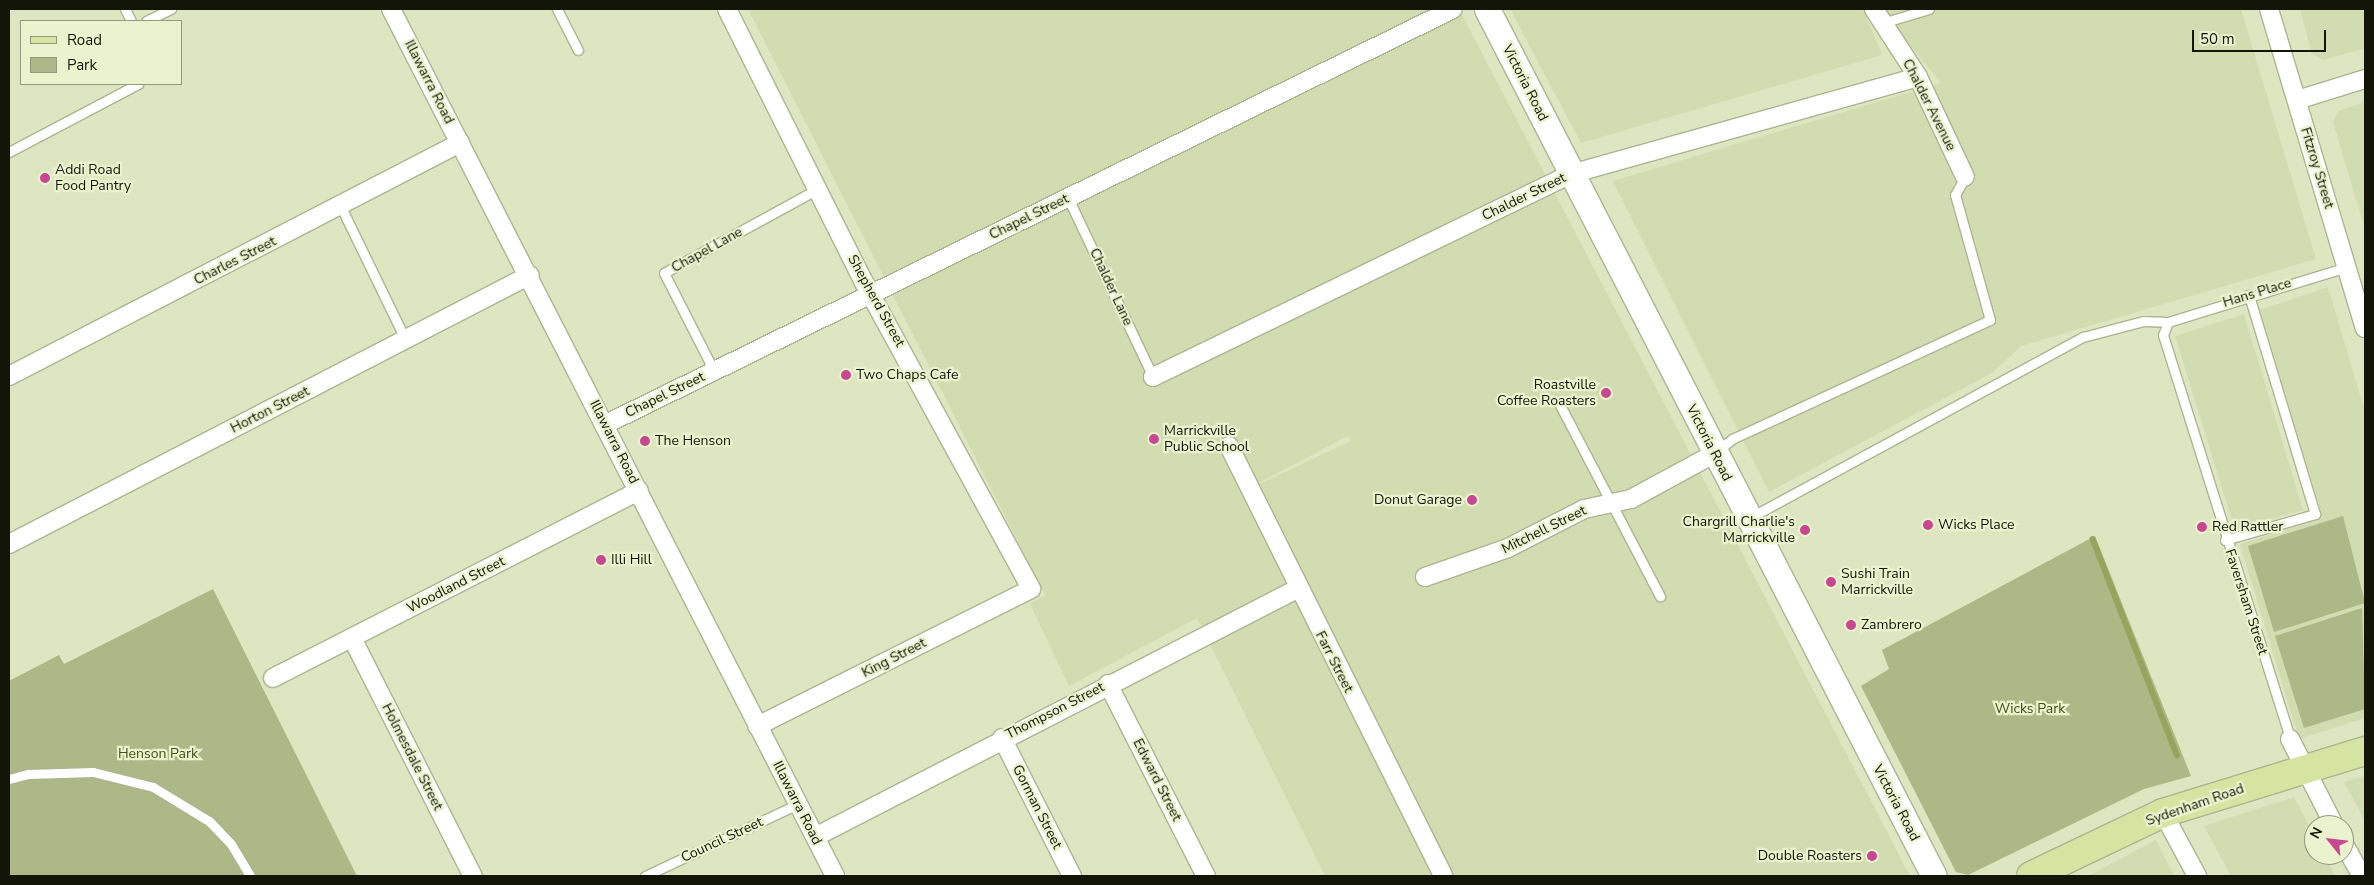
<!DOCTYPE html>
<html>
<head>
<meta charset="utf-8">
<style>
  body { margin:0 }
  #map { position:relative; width:2374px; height:885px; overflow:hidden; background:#dde6c1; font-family:"Nunito Sans",sans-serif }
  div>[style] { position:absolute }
  .built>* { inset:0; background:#d1dcb0 }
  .green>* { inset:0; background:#acb885 }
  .stream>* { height:5.5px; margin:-2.75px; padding:0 2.75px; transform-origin:2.75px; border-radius:2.75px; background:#95a55e }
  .roads { filter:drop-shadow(1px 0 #abb491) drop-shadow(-1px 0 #abb491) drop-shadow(0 1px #abb491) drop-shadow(0 -1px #abb491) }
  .service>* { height:9px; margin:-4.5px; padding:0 4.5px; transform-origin:4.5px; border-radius:4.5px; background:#fff }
  .minor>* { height:18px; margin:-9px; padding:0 9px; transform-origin:9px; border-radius:9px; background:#fff }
  .secondary>* { height:25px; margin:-12.5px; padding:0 12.5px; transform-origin:12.5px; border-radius:12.5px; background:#fff }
  .primary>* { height:28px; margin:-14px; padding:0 14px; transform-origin:14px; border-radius:14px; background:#d6e4a1 }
  .dots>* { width:14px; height:14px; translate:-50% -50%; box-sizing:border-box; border:2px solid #eaf3ce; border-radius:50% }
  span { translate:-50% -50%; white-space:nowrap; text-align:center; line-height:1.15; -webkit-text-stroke:4.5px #eaf3ce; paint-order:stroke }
  .street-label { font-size:14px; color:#121508 }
  .poi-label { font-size:14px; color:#121508 }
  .left { translate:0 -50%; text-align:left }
  .right { translate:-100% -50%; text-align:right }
  .park-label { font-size:14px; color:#45501b }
  .frame { position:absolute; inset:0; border:10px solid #121508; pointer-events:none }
  .legend { position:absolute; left:20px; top:20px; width:162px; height:65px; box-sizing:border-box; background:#eaf3ce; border:1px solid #949a7f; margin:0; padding:6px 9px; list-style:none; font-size:15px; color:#121508 }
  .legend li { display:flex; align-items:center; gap:10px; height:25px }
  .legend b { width:25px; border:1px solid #949a7f }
  .north { position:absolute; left:2304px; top:815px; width:50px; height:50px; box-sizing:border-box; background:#eaf3ce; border:1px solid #949a7f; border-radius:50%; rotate:299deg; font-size:14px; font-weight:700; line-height:20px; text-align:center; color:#121508 }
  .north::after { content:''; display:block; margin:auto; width:18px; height:22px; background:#c84791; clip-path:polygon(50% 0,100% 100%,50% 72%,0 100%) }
  .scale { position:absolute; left:2192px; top:30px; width:134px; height:22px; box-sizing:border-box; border:2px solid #121508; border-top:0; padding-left:6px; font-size:15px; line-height:18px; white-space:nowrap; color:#121508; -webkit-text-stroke:4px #eaf3ce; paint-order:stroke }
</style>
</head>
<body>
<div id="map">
  <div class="built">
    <i style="clip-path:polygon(evenodd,748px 9px,1459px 9px,1910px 876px,1325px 876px,1197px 618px,1069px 686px,1030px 604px,1045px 595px,748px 9px,1348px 436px,1351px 441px,1247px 490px,1247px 489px,1348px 436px)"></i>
    <i style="clip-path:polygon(1510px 9px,1863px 9px,1882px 55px,1581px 143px)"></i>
    <i style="clip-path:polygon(1881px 9px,2241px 9px,2316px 259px,2021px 346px,1992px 373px,1769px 492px,1613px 181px,1941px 83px)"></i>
    <i style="clip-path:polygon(2300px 9px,2365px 9px,2365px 48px,2323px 60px,2312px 54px)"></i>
    <i style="clip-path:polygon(2365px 102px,2365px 229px,2333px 122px,2338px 111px)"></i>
    <i style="clip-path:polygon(2328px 287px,2365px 412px,2365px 718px,2299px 739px,2240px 544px,2323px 518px,2260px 310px)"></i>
    <i style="clip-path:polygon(2244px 314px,2303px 510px,2235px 530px,2175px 336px)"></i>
    <i style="clip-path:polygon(2365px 776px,2365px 821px,2344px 782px)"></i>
    <i style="clip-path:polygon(2294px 797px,2314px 835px,2314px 855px,2324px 855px,2335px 876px,2231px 876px,2204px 826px)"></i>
    <i style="clip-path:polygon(2156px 840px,2174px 876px,2088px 876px)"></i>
  </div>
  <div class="green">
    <i style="clip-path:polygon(2343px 516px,2365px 603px,2274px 632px,2248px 546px)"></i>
    <i style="clip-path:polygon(2095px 536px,2191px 776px,2144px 789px,1968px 875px,1956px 872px,1861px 686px,1889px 669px,1882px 650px)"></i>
    <i style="clip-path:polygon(213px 589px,357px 876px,9px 876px,9px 681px,59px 655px,64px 664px)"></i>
    <i style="clip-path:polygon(2362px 608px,2365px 709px,2304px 728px,2275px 636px)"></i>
  </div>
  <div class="stream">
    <i style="left:2093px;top:539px;width:232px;rotate:68.7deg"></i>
  </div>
  <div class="roads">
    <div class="service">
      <i style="left:125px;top:9px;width:13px;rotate:63deg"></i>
      <i style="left:557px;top:9px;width:46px;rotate:62.9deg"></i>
      <i style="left:146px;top:21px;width:28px;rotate:-26deg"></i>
      <i style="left:1882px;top:23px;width:49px;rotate:-16.6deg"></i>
      <i style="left:9px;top:152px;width:146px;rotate:-27.8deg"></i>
      <i style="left:1068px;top:198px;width:198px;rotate:64.6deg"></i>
      <i style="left:341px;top:207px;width:149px;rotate:64.1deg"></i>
      <i style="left:2168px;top:322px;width:14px;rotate:111deg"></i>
      <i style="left:2163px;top:335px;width:423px;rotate:72.5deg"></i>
      <i style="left:714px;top:371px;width:110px;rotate:-117deg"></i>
      <i style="left:664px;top:273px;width:177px;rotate:-28.7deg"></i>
      <i style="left:1560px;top:405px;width:216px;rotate:62.4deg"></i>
      <i style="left:1716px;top:452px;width:21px;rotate:-39deg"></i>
      <i style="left:1732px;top:439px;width:284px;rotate:-24.8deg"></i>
      <i style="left:1990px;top:320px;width:130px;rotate:-105.6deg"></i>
      <i style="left:1955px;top:195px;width:21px;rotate:-61deg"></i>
      <i style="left:1751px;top:517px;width:378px;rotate:-28.5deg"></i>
      <i style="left:2083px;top:337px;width:62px;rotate:-14.9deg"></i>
      <i style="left:2143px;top:321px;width:25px;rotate:2deg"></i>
      <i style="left:2168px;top:322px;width:187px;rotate:-17.1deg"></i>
      <i style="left:2225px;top:540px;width:94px;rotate:-16.1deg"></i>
      <i style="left:2315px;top:514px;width:229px;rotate:-106.8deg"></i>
      <i style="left:9px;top:779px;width:20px;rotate:-15deg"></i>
      <i style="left:28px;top:774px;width:65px;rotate:-1.8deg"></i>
      <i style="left:93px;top:772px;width:62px;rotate:14deg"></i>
      <i style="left:153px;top:787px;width:66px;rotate:31.3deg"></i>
      <i style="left:209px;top:821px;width:32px;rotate:46deg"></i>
      <i style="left:231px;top:844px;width:37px;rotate:59deg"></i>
      <i style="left:645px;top:876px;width:169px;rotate:-25.2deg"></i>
    </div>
    <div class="minor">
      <i style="left:391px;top:9px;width:974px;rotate:62.88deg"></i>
      <i style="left:727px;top:9px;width:308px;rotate:63.4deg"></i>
      <i style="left:865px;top:284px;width:347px;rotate:61.4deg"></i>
      <i style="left:1031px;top:589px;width:306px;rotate:153.4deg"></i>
      <i style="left:1874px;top:9px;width:81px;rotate:57.1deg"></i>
      <i style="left:1918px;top:77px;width:110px;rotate:64.8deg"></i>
      <i style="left:2269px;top:9px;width:333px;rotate:73.3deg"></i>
      <i style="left:2297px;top:100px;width:71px;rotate:-17.2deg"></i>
      <i style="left:9px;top:376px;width:508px;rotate:-27.32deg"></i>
      <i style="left:1153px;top:377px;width:465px;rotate:-25.9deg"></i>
      <i style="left:1571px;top:174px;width:360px;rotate:-15.6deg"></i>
      <i style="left:604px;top:425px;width:945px;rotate:-26.1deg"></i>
      <i style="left:1229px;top:446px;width:480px;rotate:63.5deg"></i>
      <i style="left:9px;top:544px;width:586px;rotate:-27.31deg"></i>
      <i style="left:1425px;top:577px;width:88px;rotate:-19.3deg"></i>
      <i style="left:1508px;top:548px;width:85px;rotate:-27.2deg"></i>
      <i style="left:1584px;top:509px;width:48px;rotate:-12deg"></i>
      <i style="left:1631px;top:499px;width:94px;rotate:-28.5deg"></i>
      <i style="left:352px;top:638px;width:267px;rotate:63.1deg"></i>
      <i style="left:273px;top:678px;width:411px;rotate:-27.1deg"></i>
      <i style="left:1108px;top:684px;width:216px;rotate:63deg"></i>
      <i style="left:1002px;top:738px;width:155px;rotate:63.1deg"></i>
      <i style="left:2290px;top:739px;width:97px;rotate:62.9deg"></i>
      <i style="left:2163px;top:813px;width:72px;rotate:61.6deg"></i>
      <i style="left:815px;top:837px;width:542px;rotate:-27.23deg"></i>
      <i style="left:2344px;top:844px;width:37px;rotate:61deg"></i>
    </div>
    <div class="secondary">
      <i style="left:1487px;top:9px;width:975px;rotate:62.73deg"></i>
    </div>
    <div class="primary">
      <i style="left:2031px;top:876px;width:146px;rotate:-25.5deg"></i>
      <i style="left:2163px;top:813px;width:211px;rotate:-17.1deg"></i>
    </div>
  </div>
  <div class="dots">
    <i style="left:45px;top:178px;background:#c84791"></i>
    <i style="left:846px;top:375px;background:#c84791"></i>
    <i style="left:1606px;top:393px;background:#c84791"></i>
    <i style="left:1154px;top:439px;background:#c84791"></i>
    <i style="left:645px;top:441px;background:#c84791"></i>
    <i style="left:1472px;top:500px;background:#c84791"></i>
    <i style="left:1928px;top:525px;background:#c84791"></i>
    <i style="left:2202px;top:527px;background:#c84791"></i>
    <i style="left:1805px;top:530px;background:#c84791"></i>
    <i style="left:601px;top:560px;background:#c84791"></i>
    <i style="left:1831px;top:582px;background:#c84791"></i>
    <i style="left:1851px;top:625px;background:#c84791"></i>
    <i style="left:1872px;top:856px;background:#c84791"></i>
  </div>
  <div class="street-label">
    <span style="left:429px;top:82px;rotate:63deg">Illawarra Road</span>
    <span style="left:1525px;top:83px;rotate:63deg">Victoria Road</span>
    <span style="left:1929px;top:105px;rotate:63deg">Chalder Avenue</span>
    <span style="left:2317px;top:168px;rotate:73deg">Fitzroy Street</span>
    <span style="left:1524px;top:197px;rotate:-26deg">Chalder Street</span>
    <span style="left:1029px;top:217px;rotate:-26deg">Chapel Street</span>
    <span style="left:707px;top:250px;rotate:-29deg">Chapel Lane</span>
    <span style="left:235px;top:261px;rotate:-27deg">Charles Street</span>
    <span style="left:1111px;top:287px;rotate:65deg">Chalder Lane</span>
    <span style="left:2257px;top:293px;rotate:-17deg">Hans Place</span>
    <span style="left:876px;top:301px;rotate:61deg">Shepherd Street</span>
    <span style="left:665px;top:395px;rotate:-26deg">Chapel Street</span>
    <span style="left:270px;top:410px;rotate:-27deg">Horton Street</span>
    <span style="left:614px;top:442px;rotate:63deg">Illawarra Road</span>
    <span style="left:1709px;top:443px;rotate:63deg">Victoria Road</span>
    <span style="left:1544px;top:530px;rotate:-26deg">Mitchell Street</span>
    <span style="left:456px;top:585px;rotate:-27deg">Woodland Street</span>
    <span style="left:2246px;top:602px;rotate:72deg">Faversham Street</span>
    <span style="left:894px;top:658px;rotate:-27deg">King Street</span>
    <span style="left:1334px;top:662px;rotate:63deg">Farr Street</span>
    <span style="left:1055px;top:711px;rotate:-27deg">Thompson Street</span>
    <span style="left:412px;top:757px;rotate:63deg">Holmesdale Street</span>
    <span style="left:1157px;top:780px;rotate:63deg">Edward Street</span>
    <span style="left:797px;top:803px;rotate:63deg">Illawarra Road</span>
    <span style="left:1896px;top:803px;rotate:62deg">Victoria Road</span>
    <span style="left:2195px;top:805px;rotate:-19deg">Sydenham Road</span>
    <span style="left:1037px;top:807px;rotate:63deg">Gorman Street</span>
    <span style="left:722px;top:840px;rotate:-25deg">Council Street</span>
  </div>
  <div class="poi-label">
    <span class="left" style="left:55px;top:178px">Addi Road<br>Food Pantry</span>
    <span class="left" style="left:856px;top:375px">Two Chaps Cafe</span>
    <span class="right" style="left:1596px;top:393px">Roastville<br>Coffee Roasters</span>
    <span class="left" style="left:1164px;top:439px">Marrickville<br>Public School</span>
    <span class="left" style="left:655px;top:441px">The Henson</span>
    <span class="right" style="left:1462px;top:500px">Donut Garage</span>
    <span class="right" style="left:1795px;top:530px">Chargrill Charlie's<br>Marrickville</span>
    <span class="left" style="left:1938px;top:525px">Wicks Place</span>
    <span class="left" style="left:2212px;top:527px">Red Rattler</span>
    <span class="left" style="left:611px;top:560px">Illi Hill</span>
    <span class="left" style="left:1841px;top:582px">Sushi Train<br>Marrickville</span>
    <span class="left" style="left:1861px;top:625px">Zambrero</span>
    <span class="right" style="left:1862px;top:856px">Double Roasters</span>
  </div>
  <div class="park-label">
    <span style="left:2030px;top:709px">Wicks Park</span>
    <span style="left:158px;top:754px">Henson Park</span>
  </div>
  <div class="frame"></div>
  <ul class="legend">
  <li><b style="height:6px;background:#d6e4a1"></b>Road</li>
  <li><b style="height:14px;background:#acb885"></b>Park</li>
  </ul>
  <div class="north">N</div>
  <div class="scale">50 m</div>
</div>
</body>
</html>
